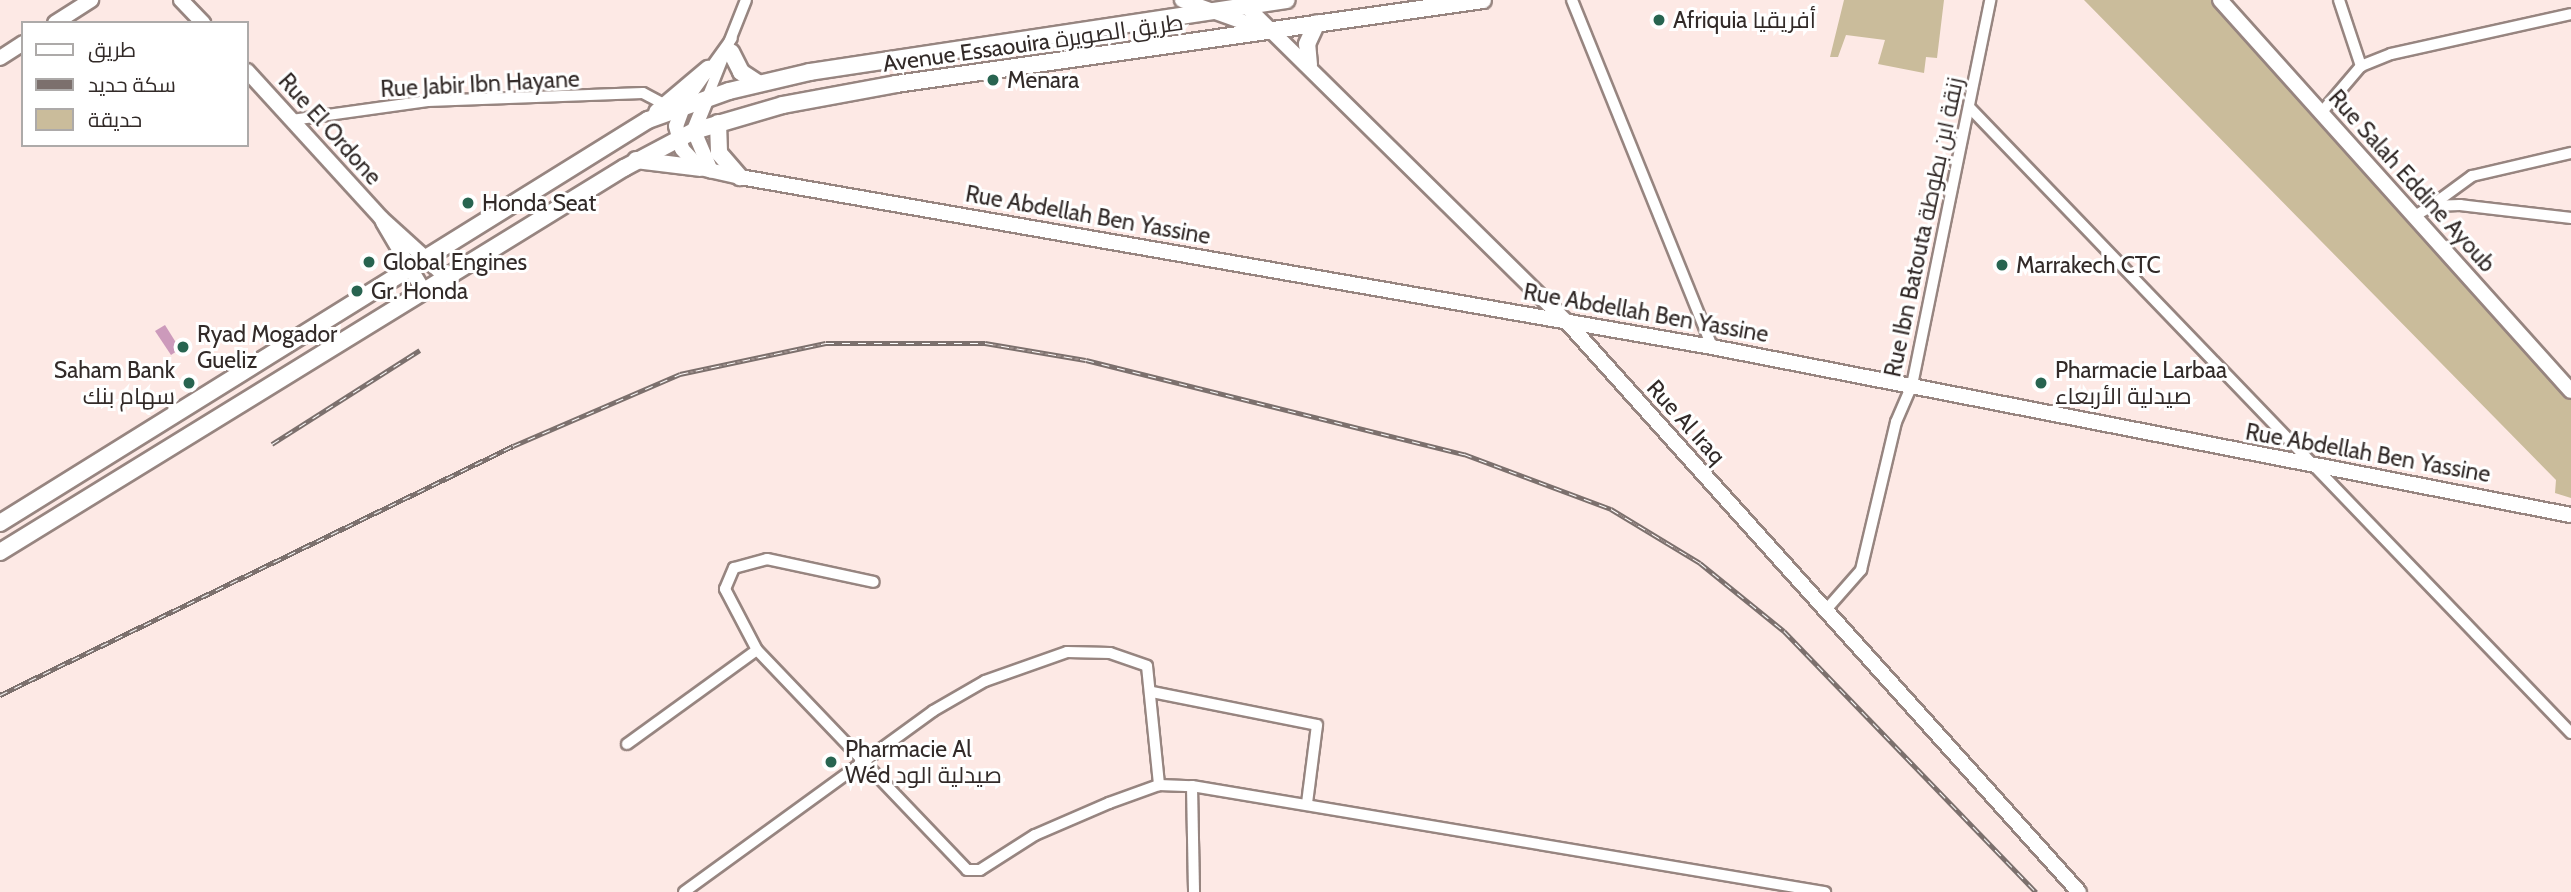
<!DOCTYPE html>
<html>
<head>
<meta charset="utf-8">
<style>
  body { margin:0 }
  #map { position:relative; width:2571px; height:892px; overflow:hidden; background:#fde9e5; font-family:Cabin,Cairo,sans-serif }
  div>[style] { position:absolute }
  .green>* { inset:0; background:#cabc9b }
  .water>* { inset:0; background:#cc9abb }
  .roads { filter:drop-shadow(2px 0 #978580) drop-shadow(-2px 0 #978580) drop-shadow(0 2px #978580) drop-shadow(0 -2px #978580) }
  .street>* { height:10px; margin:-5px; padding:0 5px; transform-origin:5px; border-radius:5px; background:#fff }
  .secondary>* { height:14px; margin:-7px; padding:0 7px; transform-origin:7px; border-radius:7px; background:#fff }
  .primary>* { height:16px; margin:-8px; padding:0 8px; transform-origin:8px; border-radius:8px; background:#fff }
  .rail>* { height:5px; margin-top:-2.5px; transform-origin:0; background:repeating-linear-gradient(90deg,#fff 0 8px,#7c706d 0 16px); box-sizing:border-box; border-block:2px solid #7c706d }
  .dots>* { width:19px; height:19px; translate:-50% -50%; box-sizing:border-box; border:4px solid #fff; border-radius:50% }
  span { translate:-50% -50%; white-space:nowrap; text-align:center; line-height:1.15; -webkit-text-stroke:6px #fff; paint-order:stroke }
  .poi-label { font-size:23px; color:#322a28 }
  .left { translate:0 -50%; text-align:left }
  .right { translate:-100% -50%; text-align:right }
  .street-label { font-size:23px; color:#322a28 }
  .legend { position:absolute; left:21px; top:21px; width:228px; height:126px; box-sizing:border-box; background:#fff; border:2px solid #adaaa9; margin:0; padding:9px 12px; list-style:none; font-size:21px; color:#322a28 }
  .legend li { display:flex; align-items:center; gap:14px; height:35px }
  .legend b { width:35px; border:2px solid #adaaa9 }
</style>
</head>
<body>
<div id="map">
  <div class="green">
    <i style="clip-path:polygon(1844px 0,1944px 0,1937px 58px,1926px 57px,1924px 73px,1878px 64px,1885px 40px,1846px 35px,1838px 57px,1830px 57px)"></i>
    <i style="clip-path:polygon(2084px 0,2212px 0,2571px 394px,2571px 498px,2555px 493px,2556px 480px)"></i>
  </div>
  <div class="water">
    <i style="clip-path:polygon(165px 325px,180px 349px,171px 355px,155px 331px)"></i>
  </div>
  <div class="roads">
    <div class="street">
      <i style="left:1572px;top:0;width:374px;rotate:68deg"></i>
      <i style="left:2339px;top:0;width:70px;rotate:71.6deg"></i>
      <i style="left:707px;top:98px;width:105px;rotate:-68.3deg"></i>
      <i style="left:684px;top:105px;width:82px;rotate:-54.4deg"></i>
      <i style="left:1970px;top:108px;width:867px;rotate:46.12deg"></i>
      <i style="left:2321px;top:113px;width:62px;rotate:-49.6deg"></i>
      <i style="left:2361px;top:66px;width:32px;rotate:-22deg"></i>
      <i style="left:2391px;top:54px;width:184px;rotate:-12.5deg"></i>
      <i style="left:292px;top:120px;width:137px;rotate:-8deg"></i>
      <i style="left:428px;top:101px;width:215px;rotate:-2.1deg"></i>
      <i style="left:643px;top:93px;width:26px;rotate:28deg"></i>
      <i style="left:2431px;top:206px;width:51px;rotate:-36.2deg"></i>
      <i style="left:2472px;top:176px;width:102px;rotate:-13.1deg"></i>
      <i style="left:2415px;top:216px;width:19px;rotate:-32deg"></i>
      <i style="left:2431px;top:206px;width:29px;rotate:-2deg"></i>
      <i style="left:2460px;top:205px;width:112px;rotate:6.7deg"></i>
      <i style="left:1825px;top:611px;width:55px;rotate:-48.7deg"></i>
      <i style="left:1861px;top:570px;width:152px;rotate:-76.7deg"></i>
      <i style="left:1896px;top:422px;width:40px;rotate:-66.6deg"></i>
      <i style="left:1912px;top:385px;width:393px;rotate:-78.5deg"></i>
      <i style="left:757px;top:650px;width:69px;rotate:-117.7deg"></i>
      <i style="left:725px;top:589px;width:23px;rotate:-67deg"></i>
      <i style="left:734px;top:568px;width:34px;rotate:-15deg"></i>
      <i style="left:767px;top:559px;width:109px;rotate:12.1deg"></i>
      <i style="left:1152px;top:692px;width:168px;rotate:11.3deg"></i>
      <i style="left:1317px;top:725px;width:79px;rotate:97.3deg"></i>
      <i style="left:627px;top:744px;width:160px;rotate:-35.9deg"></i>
      <i style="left:757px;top:650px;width:304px;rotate:46.3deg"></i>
      <i style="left:967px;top:870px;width:13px"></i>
      <i style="left:980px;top:870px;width:65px;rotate:-32.5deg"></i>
      <i style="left:1035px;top:835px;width:81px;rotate:-23.4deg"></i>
      <i style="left:1109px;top:803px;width:53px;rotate:-19.8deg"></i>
      <i style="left:1159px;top:785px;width:33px;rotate:2deg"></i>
      <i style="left:1192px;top:786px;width:642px;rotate:9.51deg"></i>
      <i style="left:1192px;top:786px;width:106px;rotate:88.9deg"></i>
      <i style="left:684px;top:892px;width:308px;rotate:-36deg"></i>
      <i style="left:933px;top:711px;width:60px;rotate:-30deg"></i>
      <i style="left:985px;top:681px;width:87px;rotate:-19.5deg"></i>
      <i style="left:1067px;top:652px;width:43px;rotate:1.3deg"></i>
      <i style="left:1110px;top:653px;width:39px;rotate:19deg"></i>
      <i style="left:1147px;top:666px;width:120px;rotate:84.2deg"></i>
    </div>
    <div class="secondary">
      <i style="left:181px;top:0;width:32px;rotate:46deg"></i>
      <i style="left:1182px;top:0;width:89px;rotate:19.7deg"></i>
      <i style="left:2220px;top:0;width:525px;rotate:48.09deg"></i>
      <i style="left:1241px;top:1px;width:458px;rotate:44.6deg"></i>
      <i style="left:1567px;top:322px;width:766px;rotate:48.07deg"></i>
      <i style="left:55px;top:23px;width:43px;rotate:-32.6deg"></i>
      <i style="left:0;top:58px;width:27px;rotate:-33deg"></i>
      <i style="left:247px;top:71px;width:199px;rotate:47.6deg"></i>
      <i style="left:381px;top:218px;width:86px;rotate:42.2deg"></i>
      <i style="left:707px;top:98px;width:35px;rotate:112deg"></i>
      <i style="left:694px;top:131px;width:43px;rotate:67deg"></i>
      <i style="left:683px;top:107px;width:20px;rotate:110deg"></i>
      <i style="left:676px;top:126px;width:24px;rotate:75deg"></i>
      <i style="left:682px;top:149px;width:26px;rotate:47deg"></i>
      <i style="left:700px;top:168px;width:41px;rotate:12.7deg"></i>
      <i style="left:740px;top:177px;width:987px;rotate:9.92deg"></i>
      <i style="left:1712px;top:347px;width:875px;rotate:11.07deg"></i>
      <i style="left:383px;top:222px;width:79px;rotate:59.5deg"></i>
    </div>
    <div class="primary">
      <i style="left:731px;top:52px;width:22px;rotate:63deg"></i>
      <i style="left:741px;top:72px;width:20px;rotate:33deg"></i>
      <i style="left:1309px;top:65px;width:21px;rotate:-95deg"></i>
      <i style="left:1307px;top:44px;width:23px;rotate:-65deg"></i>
      <i style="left:657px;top:112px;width:67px;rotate:-40.1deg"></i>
      <i style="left:718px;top:123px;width:30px;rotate:88deg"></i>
      <i style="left:719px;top:153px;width:32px;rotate:49deg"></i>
      <i style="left:636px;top:160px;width:64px;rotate:7.1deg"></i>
      <i style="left:0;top:523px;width:763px;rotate:-31.88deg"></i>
      <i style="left:648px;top:120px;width:86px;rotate:-19.7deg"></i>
      <i style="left:729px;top:91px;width:83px;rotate:-13.2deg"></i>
      <i style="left:810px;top:72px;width:482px;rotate:-8.6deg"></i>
      <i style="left:0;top:552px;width:733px;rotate:-31.61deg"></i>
      <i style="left:624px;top:168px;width:79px;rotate:-27.9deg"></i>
      <i style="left:694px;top:131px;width:93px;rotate:-16.3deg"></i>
      <i style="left:783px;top:105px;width:115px;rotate:-10.5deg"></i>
      <i style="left:896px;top:84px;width:593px;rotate:-8.14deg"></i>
    </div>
  </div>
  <div class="rail">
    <i style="left:272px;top:444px;width:175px;rotate:-32.4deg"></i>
    <i style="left:0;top:695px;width:570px;rotate:-25.89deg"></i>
    <i style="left:513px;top:446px;width:182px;rotate:-23.3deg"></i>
    <i style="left:680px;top:374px;width:149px;rotate:-12deg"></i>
    <i style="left:826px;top:343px;width:159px"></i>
    <i style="left:985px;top:343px;width:102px;rotate:9.6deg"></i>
    <i style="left:1086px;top:360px;width:390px;rotate:14deg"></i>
    <i style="left:1464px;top:454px;width:157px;rotate:20.5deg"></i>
    <i style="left:1611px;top:509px;width:104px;rotate:31.2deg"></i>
    <i style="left:1700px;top:563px;width:108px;rotate:39deg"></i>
    <i style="left:1784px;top:631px;width:363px;rotate:46deg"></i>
  </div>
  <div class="dots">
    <i style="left:1659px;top:20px;background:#286450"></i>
    <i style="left:993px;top:80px;background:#286450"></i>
    <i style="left:468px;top:203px;background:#286450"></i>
    <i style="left:369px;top:262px;background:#286450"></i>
    <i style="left:2002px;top:265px;background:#286450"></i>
    <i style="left:357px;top:291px;background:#286450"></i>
    <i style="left:183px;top:347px;background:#286450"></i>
    <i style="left:189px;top:383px;background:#286450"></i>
    <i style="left:2041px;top:383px;background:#286450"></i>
    <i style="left:831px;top:762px;background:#286450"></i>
  </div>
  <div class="poi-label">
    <span class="left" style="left:1673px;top:20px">Afriquia أفريقيا</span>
    <span class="left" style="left:1007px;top:80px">Menara</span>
    <span class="left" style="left:482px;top:203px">Honda Seat</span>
    <span class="left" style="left:383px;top:262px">Global Engines</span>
    <span class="left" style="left:2016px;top:265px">Marrakech CTC</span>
    <span class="left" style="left:371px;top:291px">Gr. Honda</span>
    <span class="left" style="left:197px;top:347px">Ryad Mogador<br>Gueliz</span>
    <span class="right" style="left:175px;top:383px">Saham Bank<br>سهام بنك</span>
    <span class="left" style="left:2055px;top:383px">Pharmacie Larbaa<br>صيدلية الأربعاء</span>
    <span class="left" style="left:845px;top:762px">Pharmacie Al<br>Wéd صيدلية الود</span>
  </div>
  <div class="street-label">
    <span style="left:1033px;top:43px;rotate:-8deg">Avenue Essaouira طريق الصويرة</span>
    <span style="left:480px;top:84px;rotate:-3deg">Rue Jabir Ibn Hayane</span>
    <span style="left:330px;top:129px;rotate:48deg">Rue El Ordone</span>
    <span style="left:2412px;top:181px;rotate:48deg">Rue Salah Eddine Ayoub</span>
    <span style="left:1088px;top:215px;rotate:10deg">Rue Abdellah Ben Yassine</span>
    <span style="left:1924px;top:227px;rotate:-78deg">Rue Ibn Batouta زنقة ابن بطوطة</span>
    <span style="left:1646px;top:313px;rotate:10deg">Rue Abdellah Ben Yassine</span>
    <span style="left:1686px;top:422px;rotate:48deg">Rue Al Iraq</span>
    <span style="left:2368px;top:453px;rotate:10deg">Rue Abdellah Ben Yassine</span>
  </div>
  <ul class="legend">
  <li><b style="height:9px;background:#fff"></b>طريق</li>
  <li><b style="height:9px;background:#7c706d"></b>سكة حديد</li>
  <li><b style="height:19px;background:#cabc9b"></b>حديقة</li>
  </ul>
</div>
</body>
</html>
